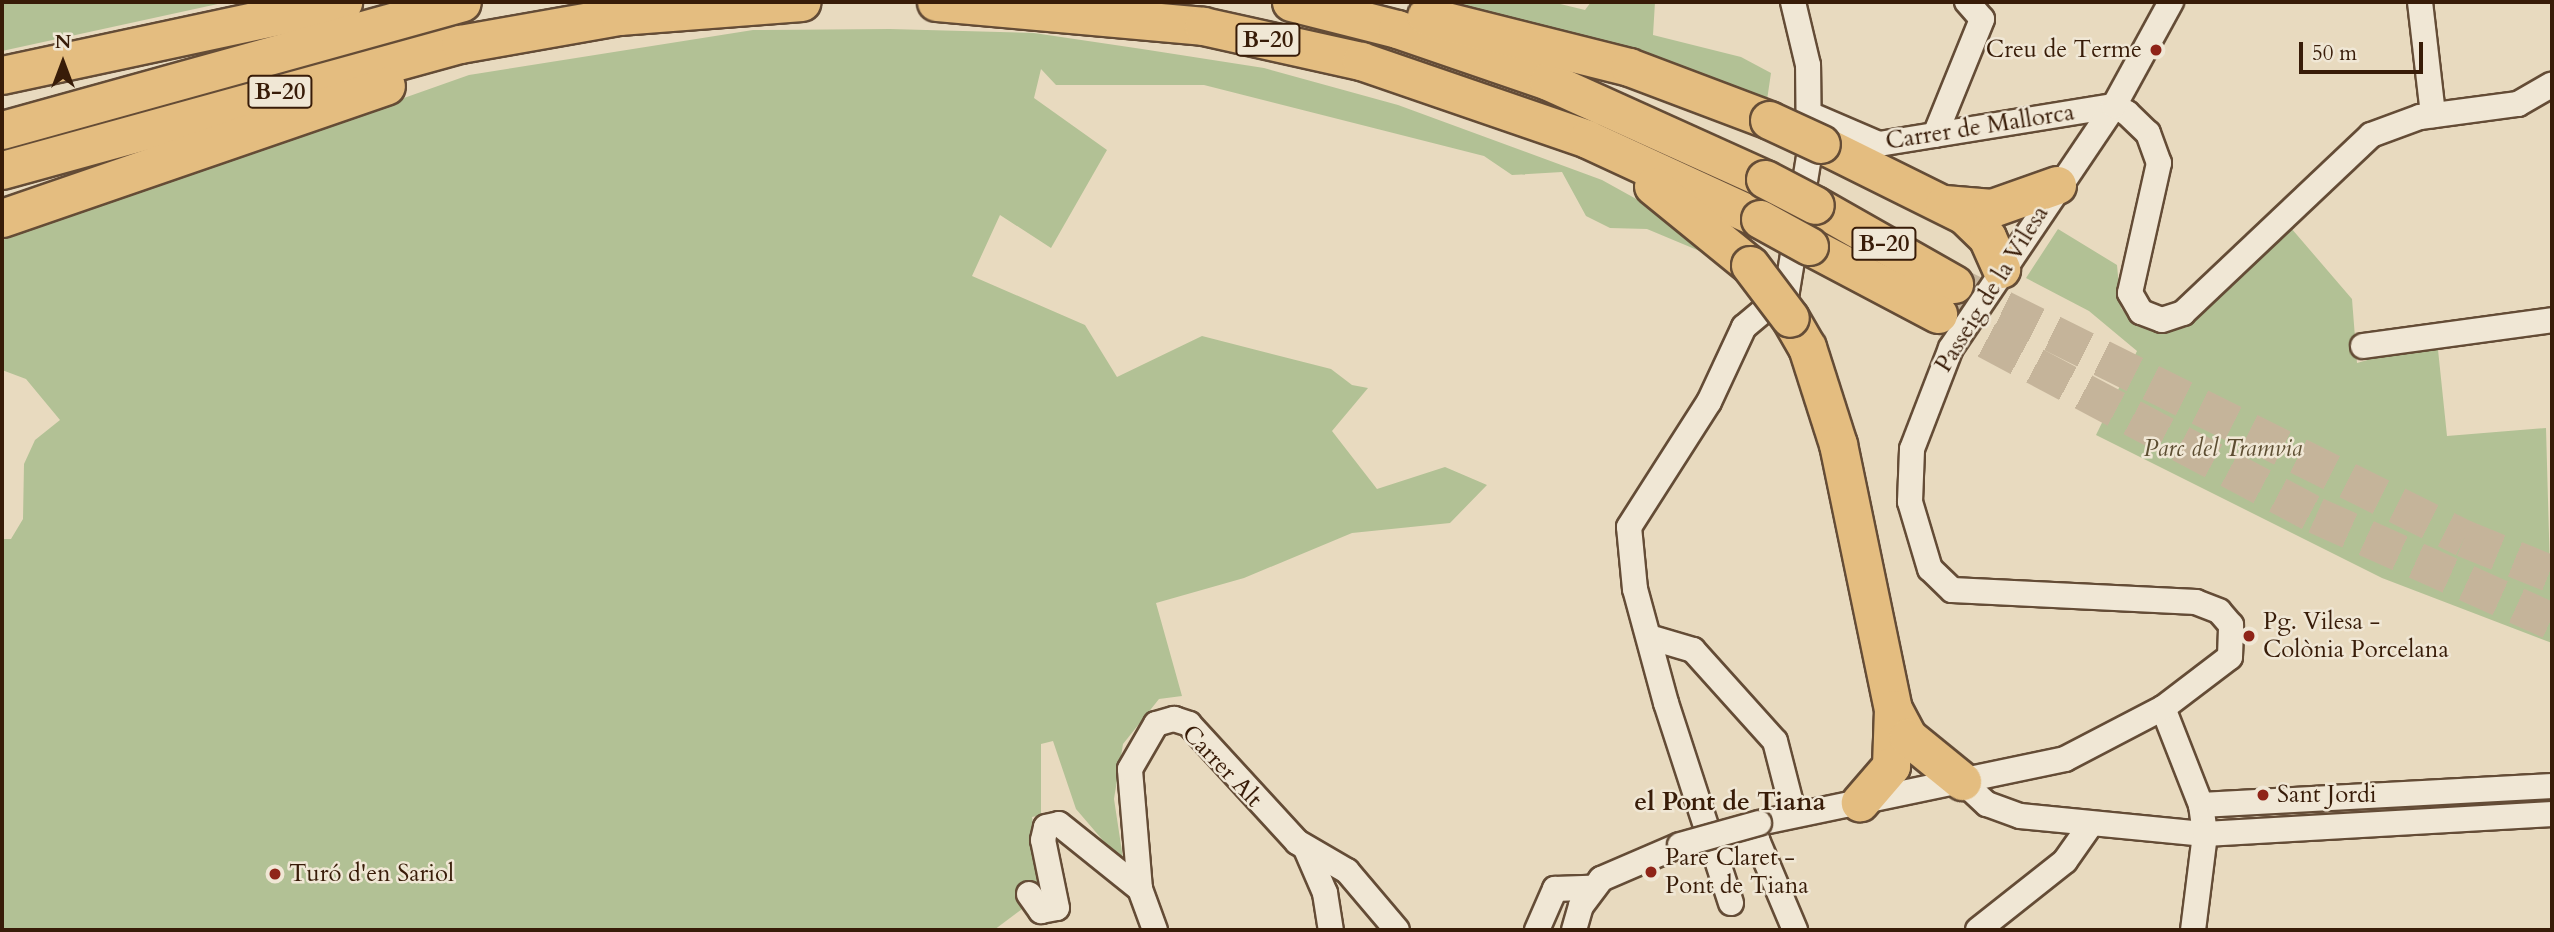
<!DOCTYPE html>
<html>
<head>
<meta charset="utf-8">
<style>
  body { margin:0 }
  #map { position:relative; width:2554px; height:932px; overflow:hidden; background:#e8dabf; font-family:Cardo,serif }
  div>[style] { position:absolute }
  .green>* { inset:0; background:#b2c195 }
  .highway-tunnel>* { height:37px; margin-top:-18.5px; transform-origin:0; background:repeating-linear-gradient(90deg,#c5b49a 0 37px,transparent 0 55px) }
  .roads { filter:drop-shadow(2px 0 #644c36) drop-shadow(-2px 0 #644c36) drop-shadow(0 2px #644c36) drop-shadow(0 -2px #644c36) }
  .minor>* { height:24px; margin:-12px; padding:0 12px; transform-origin:12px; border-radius:12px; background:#f0e7d5 }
  .highway>* { height:37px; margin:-18.5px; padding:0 18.5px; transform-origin:18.5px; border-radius:18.5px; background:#e4bd80 }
  .bridges { filter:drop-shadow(2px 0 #644c36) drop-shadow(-2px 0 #644c36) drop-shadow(0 2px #644c36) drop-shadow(0 -2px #644c36) }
  .minor-bridge>* { height:24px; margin:-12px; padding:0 12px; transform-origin:12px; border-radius:12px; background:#f0e7d5 }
  .highway-bridge>* { height:37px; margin:-18.5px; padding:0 18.5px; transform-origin:18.5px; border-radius:18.5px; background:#e4bd80 }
  .dots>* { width:19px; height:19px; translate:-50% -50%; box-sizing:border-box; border:4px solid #f0e7d5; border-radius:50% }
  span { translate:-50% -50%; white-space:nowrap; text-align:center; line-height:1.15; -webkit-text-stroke:5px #f0e7d5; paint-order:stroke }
  .shield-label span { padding:2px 5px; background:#f0e7d5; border:2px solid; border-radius:5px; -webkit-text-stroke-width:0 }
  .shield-label { font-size:23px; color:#381c08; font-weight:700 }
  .poi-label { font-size:24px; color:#381c08 }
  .right { translate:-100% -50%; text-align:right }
  .left { translate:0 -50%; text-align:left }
  .street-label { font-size:24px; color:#381c08 }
  .park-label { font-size:24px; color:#5d4e32; font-style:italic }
  .neighbourhood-label { font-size:26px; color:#381c08; font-weight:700 }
  .frame { position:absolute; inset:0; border:4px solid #381c08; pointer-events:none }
  .north { position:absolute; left:28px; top:28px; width:70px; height:70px; -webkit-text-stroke:5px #f0e7d5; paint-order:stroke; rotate:0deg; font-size:19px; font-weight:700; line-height:28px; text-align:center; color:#381c08 }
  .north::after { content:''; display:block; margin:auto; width:24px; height:32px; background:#381c08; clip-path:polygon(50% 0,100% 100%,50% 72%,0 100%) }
  .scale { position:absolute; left:2299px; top:42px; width:124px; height:32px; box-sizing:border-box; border:4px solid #381c08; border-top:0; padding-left:9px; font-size:21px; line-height:24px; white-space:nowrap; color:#381c08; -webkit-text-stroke:5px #f0e7d5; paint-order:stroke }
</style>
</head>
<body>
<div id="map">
  <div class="green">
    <i style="clip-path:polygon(2px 2px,227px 2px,2px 51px)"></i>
    <i style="clip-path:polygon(1442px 2px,1552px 2px,1585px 10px,1591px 2px,1655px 2px,1653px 35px,1741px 57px,1771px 73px,1767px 100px,1632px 53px)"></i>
    <i style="clip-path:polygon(890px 29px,1034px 33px,1142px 49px,1264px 68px,1398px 105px,1602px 180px,1676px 221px,1726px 262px,1647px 229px,1610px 228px,1586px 216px,1562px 172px,1512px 175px,1484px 156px,1204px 85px,1056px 85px,1041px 69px,1034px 98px,1107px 150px,1051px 248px,1000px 215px,972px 276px,1085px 325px,1117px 377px,1202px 336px,1331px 369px,1352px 385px,1368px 388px,1332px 431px,1377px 489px,1445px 467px,1487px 485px,1450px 523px,1352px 533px,1244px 578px,1156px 603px,1182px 696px,1159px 699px,1123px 744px,1114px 799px,1124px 865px,1076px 809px,1053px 741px,1041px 744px,1041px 815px,1032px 817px,1045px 892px,994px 930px,2px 930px,2px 539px,11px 539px,23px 519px,24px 464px,35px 440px,60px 420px,26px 379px,2px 370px,2px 240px,469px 75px,753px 30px)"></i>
    <i style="clip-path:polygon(2291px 228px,2352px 299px,2357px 363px,2437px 340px,2447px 436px,2546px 428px,2552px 643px,2382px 578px,2096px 435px,2137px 351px,2089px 311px,2026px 278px,2058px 229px,2117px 265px,2121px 308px,2133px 323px,2165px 333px,2194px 319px)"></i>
  </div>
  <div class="highway-tunnel">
    <i style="left:1954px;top:284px;width:570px;rotate:26.48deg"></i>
    <i style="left:2464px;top:538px;width:95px;rotate:22.2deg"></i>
    <i style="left:1938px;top:314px;width:428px;rotate:28deg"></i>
    <i style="left:2316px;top:515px;width:259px;rotate:24.2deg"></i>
  </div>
  <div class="roads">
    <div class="minor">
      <i style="left:2420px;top:2px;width:114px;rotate:83.4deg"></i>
      <i style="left:1809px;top:114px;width:76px;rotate:23.2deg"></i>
      <i style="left:1879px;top:144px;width:238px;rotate:-9.2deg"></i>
      <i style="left:2114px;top:106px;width:15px;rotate:28deg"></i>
      <i style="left:2127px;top:113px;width:29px;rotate:44deg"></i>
      <i style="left:2148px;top:133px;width:32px;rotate:70deg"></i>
      <i style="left:2159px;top:163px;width:133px;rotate:102.6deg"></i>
      <i style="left:2130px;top:293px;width:22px;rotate:60deg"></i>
      <i style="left:2141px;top:312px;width:22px;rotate:21deg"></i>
      <i style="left:2162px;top:320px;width:22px;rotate:-18deg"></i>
      <i style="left:2183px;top:313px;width:259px;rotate:-43.4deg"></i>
      <i style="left:2371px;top:135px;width:52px;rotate:-20.2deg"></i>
      <i style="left:2420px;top:117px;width:99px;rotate:-7.6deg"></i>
      <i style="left:2518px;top:104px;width:39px;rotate:-30deg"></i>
      <i style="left:1935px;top:135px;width:125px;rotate:-67.9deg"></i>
      <i style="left:1982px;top:19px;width:23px;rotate:-131deg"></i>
      <i style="left:2363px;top:346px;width:191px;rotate:-7.8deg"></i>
      <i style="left:1649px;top:637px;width:46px;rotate:16.5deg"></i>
      <i style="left:1693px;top:650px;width:122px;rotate:48deg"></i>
      <i style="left:1775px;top:741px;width:76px;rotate:75.6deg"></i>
      <i style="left:2163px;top:708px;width:104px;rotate:68.6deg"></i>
      <i style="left:2201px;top:805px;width:29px;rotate:82deg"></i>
      <i style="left:2205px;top:834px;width:97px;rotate:97.1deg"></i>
      <i style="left:1962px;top:781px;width:34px;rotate:43deg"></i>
      <i style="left:1987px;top:804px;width:35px;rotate:20deg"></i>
      <i style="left:2020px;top:816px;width:186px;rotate:5.6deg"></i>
      <i style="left:2205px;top:834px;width:348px;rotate:-3.3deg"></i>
      <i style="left:2201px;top:805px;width:352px;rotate:-3.1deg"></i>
      <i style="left:1759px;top:823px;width:313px;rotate:-11.8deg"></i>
      <i style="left:2065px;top:759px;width:110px;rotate:-27.5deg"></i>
      <i style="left:2163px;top:708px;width:84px;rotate:-37.3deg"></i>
      <i style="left:2230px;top:657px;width:32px;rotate:-88deg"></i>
      <i style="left:2231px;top:625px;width:18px;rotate:-131deg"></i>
      <i style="left:2219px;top:611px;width:25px;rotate:-159deg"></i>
      <i style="left:2196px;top:602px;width:244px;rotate:-177.2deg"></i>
      <i style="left:1952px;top:590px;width:30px;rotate:-136deg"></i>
      <i style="left:1930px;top:569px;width:70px;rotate:-106.6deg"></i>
      <i style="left:1910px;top:502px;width:53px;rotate:-87.8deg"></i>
      <i style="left:1912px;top:449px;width:108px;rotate:-68.9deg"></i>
      <i style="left:1951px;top:348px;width:292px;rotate:-56deg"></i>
      <i style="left:2114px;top:106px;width:119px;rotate:-61.3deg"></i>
      <i style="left:1306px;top:849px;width:48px;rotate:66.6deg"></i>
      <i style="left:1325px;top:893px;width:37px;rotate:81deg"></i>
      <i style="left:1714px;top:852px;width:45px;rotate:-15.6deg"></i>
      <i style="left:1757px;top:840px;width:98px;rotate:67.1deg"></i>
      <i style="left:1029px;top:894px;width:21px;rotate:55deg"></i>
      <i style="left:1041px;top:911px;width:16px;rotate:-11deg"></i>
      <i style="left:1057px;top:908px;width:69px;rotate:-101.6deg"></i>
      <i style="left:1043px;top:840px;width:13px;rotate:-77deg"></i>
      <i style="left:1046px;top:827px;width:13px;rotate:-13deg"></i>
      <i style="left:1059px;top:824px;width:104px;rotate:38.7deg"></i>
      <i style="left:1731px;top:903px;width:210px;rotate:-108deg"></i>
      <i style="left:1666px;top:703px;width:118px;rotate:-105.2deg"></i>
      <i style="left:1635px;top:589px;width:62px;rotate:-95.5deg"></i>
      <i style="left:1629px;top:527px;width:148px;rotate:-57.4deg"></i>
      <i style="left:1709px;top:402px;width:83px;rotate:-65deg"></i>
      <i style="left:1744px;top:327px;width:56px;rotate:-39.9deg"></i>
      <i style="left:1787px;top:291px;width:137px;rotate:-80.7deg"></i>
      <i style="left:1809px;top:156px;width:91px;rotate:-90.6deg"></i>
      <i style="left:1808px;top:65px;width:65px;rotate:-103.4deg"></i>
      <i style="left:1155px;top:930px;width:44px;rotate:-110.1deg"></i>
      <i style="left:1140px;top:889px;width:120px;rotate:-94.8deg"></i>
      <i style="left:1130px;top:769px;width:52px;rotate:-60deg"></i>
      <i style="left:1156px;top:724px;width:19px;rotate:-16deg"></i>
      <i style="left:1174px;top:719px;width:16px;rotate:18deg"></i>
      <i style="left:1189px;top:724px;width:160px;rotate:47.5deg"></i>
      <i style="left:1297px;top:842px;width:58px;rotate:30.1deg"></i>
      <i style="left:1347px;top:871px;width:77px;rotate:49.7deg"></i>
      <i style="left:1537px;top:930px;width:45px;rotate:-66.3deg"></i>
      <i style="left:1555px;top:889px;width:35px;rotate:-2deg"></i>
      <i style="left:1574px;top:930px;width:25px;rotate:-74deg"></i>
      <i style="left:1581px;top:906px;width:34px;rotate:-53deg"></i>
      <i style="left:1601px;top:879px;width:86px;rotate:-23.3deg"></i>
      <i style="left:1978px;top:930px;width:111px;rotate:-38.4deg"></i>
      <i style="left:2065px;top:861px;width:42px;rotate:-54.8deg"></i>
    </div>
    <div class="highway">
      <i style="left:936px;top:2px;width:268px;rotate:5.1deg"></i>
      <i style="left:1203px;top:26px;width:162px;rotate:12.5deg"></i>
      <i style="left:1361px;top:61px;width:239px;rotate:19deg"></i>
      <i style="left:1587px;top:139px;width:191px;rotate:24.8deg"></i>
      <i style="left:1291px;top:2px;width:109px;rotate:14.3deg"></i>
      <i style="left:1397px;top:29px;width:160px;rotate:19deg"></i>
      <i style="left:1548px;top:81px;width:238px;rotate:24.3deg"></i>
      <i style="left:1426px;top:16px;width:209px;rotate:14.1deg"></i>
      <i style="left:1629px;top:67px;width:150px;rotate:20.7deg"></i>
      <i style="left:2px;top:75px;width:349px;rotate:-12.1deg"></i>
      <i style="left:2px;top:130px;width:477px;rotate:-15.5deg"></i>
      <i style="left:1821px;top:144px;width:160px;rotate:26.4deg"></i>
      <i style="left:1964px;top:215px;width:32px;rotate:44deg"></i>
      <i style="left:1987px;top:237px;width:35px;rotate:66deg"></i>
      <i style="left:2px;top:170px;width:475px;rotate:-15.4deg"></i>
      <i style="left:460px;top:44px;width:161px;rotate:-10deg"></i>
      <i style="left:619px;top:16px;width:183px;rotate:-4.4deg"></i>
      <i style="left:1653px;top:186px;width:125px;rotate:39.2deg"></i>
      <i style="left:1944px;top:204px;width:48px;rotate:4.8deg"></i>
      <i style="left:1992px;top:208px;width:69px;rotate:-19.5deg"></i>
      <i style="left:1815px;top:205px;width:160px;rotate:29.6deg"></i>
      <i style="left:2px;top:218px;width:406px;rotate:-19deg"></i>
      <i style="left:1809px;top:246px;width:146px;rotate:27.8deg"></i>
      <i style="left:1790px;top:318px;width:34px;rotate:60deg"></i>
      <i style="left:1807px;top:347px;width:102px;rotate:72.3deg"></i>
      <i style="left:1838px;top:444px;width:271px;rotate:78.3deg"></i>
      <i style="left:1893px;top:709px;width:57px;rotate:92deg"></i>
      <i style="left:1891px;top:766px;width:48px;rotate:130.7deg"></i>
      <i style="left:1893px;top:709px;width:32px;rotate:62deg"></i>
      <i style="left:1908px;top:737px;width:70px;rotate:39.2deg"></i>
    </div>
  </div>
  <div class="bridges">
    <div class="minor-bridge">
      <i style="left:1680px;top:845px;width:82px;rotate:-15.6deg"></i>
    </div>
    <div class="highway-bridge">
      <i style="left:1769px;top:120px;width:57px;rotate:24.8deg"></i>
      <i style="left:1765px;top:179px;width:56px;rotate:27.5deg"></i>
      <i style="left:1760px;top:219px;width:56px;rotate:28.9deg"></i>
      <i style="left:1750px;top:265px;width:66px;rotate:53deg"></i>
    </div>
  </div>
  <div class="dots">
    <i style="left:2156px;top:50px;background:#8f2418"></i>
    <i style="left:2249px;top:636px;background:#8f2418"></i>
    <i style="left:2263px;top:795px;background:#8f2418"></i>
    <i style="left:1651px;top:872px;background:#8f2418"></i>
    <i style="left:275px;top:874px;background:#8f2418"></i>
  </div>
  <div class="shield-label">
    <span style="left:1268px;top:40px">B-20</span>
    <span style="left:280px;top:92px">B-20</span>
    <span style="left:1884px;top:244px">B-20</span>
  </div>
  <div class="poi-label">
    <span class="right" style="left:2142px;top:50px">Creu de Terme</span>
    <span class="left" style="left:2263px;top:636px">Pg. Vilesa -<br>Colònia Porcelana</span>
    <span class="left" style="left:2277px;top:795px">Sant Jordi</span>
    <span class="left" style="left:1665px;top:872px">Pare Claret -<br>Pont de Tiana</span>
    <span class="left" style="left:289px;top:874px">Turó d'en Sariol</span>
  </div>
  <div class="street-label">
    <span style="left:1980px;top:127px;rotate:-9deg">Carrer de Mallorca</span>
    <span style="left:1992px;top:289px;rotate:-58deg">Passeig de la Vilesa</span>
    <span style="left:1222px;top:766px;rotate:46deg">Carrer Alt</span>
  </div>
  <div class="park-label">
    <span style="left:2223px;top:449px">Parc del Tramvia</span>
  </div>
  <div class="neighbourhood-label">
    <span style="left:1730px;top:802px">el Pont de Tiana</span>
  </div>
  <div class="frame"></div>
  <div class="north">N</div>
  <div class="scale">50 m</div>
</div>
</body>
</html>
